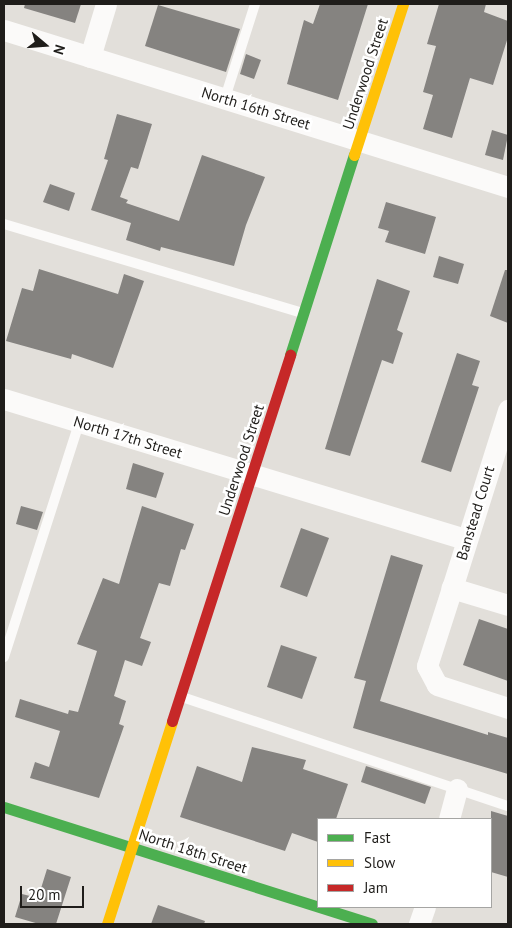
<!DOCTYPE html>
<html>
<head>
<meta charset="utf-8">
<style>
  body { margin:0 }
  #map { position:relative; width:512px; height:928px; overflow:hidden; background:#e2dfda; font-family:"PT Sans",sans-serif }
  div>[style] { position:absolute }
  .building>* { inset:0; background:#858380 }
  .lane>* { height:10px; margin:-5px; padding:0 5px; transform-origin:5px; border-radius:5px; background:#fbfaf9 }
  .street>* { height:21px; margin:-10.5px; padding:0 10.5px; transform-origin:10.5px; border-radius:10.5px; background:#fbfaf9 }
  .fast>* { height:11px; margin:-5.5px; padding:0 5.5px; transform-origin:5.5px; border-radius:5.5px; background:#4caf50 }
  .slow>* { height:11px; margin:-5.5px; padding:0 5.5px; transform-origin:5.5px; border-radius:5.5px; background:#ffc107 }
  .jam>* { height:11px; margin:-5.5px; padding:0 5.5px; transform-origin:5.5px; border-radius:5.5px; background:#c62828 }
  span { translate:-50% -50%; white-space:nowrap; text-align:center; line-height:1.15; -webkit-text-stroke:5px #fff; paint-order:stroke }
  .street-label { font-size:15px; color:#1f1d1a }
  .frame { position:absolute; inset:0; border:5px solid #1f1d1a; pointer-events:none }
  .legend { position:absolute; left:317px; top:818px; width:175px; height:90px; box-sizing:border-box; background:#fff; border:1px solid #a5a5a3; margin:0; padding:6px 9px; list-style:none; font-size:15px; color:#1f1d1a }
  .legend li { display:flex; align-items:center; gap:10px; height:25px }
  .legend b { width:25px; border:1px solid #a5a5a3 }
  .north { position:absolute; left:20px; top:20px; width:50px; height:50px; -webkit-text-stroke:4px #fff; paint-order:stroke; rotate:108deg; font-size:14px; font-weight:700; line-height:20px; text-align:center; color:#1f1d1a }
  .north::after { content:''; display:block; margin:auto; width:18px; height:22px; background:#1f1d1a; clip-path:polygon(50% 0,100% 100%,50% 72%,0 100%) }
  .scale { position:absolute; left:20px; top:886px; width:64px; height:22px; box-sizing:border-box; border:2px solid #1f1d1a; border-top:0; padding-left:6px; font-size:15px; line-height:18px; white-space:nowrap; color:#1f1d1a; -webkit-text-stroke:4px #fff; paint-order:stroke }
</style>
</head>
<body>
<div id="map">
  <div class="building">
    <i style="clip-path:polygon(25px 4px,81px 4px,75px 23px,24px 8px)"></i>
    <i style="clip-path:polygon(320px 4px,368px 4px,338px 100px,287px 84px,304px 20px,313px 24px)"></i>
    <i style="clip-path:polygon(439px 4px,486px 4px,484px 12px,508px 21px,508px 37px,493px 85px,470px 78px,452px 138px,423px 129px,433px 95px,423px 92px,436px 46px,427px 44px)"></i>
    <i style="clip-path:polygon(158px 5px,240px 29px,226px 72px,145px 46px)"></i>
    <i style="clip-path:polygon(246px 54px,261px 60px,254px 79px,240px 74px)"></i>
    <i style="clip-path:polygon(117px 114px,152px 124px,138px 169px,131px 167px,120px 197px,128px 200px,126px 203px,179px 221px,202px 155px,265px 177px,246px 225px,234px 266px,161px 247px,160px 251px,126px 240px,131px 223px,91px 210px,108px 160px,104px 159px)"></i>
    <i style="clip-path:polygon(492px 130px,508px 135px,503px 160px,485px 155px)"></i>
    <i style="clip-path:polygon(50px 184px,75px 193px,69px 211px,43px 202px)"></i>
    <i style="clip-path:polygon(386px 202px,436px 217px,425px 254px,385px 242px,389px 231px,378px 228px)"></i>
    <i style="clip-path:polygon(439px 256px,464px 264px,458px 284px,433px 277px)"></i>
    <i style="clip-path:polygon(39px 269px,118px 294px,124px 274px,144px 281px,113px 368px,72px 354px,71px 359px,6px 341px,22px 288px,33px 291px)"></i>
    <i style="clip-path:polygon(505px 270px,508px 270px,508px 323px,490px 316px)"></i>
    <i style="clip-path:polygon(377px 279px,410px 291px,397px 330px,403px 333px,393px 364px,382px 360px,350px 456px,325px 449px)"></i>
    <i style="clip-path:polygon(457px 353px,480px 361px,472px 385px,479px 387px,451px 472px,421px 462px)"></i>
    <i style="clip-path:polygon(133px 463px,164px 473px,156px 498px,126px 489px)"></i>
    <i style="clip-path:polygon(21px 506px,43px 512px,37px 530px,16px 524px)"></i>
    <i style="clip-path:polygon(142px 506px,194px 524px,185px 550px,181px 549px,170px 586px,159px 583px,140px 638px,151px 642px,142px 666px,125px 660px,114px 696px,126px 701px,119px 724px,124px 726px,99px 798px,30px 778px,35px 762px,49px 767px,60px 731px,15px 717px,20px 699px,68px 714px,69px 710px,78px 712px,97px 651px,77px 644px,103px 578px,119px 584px)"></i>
    <i style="clip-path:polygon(301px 528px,329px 538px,307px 597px,280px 587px)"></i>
    <i style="clip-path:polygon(391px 555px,423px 565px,380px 701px,488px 735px,488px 732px,508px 738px,508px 774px,353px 728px,366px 681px,354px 678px)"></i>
    <i style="clip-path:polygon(479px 619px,508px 629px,508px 681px,463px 665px)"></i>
    <i style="clip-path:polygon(281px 645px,317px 657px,302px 699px,267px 687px)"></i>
    <i style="clip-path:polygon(252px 747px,306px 760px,303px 769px,348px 784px,336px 819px,318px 819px,318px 842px,292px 833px,285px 851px,180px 817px,197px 766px,242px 782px)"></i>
    <i style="clip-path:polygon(366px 766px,431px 787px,425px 804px,361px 782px)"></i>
    <i style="clip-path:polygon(491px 811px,508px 816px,508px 877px,491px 872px)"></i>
    <i style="clip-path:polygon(47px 869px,71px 877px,56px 924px,39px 924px,15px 917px,22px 894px,38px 898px)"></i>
    <i style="clip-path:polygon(158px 905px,205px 921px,204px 924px,151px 924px)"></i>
  </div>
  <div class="lane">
    <i style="left:225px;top:98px;width:99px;rotate:-72.3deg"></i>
    <i style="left:4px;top:224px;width:311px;rotate:16.6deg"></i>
    <i style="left:4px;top:657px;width:246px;rotate:-72.2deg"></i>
    <i style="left:182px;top:697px;width:344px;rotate:18.5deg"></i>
  </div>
  <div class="street">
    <i style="left:4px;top:30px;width:528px;rotate:17.3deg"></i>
    <i style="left:90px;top:57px;width:55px;rotate:-73.2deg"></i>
    <i style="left:4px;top:399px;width:483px;rotate:16.9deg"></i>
    <i style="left:452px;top:588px;width:187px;rotate:-72.5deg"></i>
    <i style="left:508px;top:605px;width:59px;rotate:-163.1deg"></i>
    <i style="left:452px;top:588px;width:82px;rotate:107.8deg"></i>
    <i style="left:427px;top:666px;width:21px;rotate:62deg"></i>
    <i style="left:437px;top:685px;width:75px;rotate:17.9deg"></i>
    <i style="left:449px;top:819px;width:31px;rotate:-75deg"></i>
    <i style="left:419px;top:924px;width:18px;rotate:-71deg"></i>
  </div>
  <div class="fast">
    <i style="left:290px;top:355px;width:210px;rotate:-72.3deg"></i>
    <i style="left:4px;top:807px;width:386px;rotate:17.6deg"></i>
  </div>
  <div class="slow">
    <i style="left:354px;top:155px;width:159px;rotate:-72deg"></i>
    <i style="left:107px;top:924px;width:213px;rotate:-72.2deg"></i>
  </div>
  <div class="jam">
    <i style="left:172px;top:721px;width:385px;rotate:-72.1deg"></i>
  </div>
  <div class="street-label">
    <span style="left:365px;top:74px;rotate:-72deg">Underwood Street</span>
    <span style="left:256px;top:108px;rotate:17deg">North 16th Street</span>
    <span style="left:128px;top:437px;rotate:17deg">North 17th Street</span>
    <span style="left:241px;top:460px;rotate:-72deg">Underwood Street</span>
    <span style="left:475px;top:513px;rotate:-73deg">Banstead Court</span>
    <span style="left:193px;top:851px;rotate:18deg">North 18th Street</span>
  </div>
  <div class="frame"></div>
  <ul class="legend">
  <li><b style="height:6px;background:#4caf50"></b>Fast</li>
  <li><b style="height:6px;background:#ffc107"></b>Slow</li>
  <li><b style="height:6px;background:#c62828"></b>Jam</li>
  </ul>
  <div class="north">N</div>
  <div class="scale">20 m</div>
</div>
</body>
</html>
